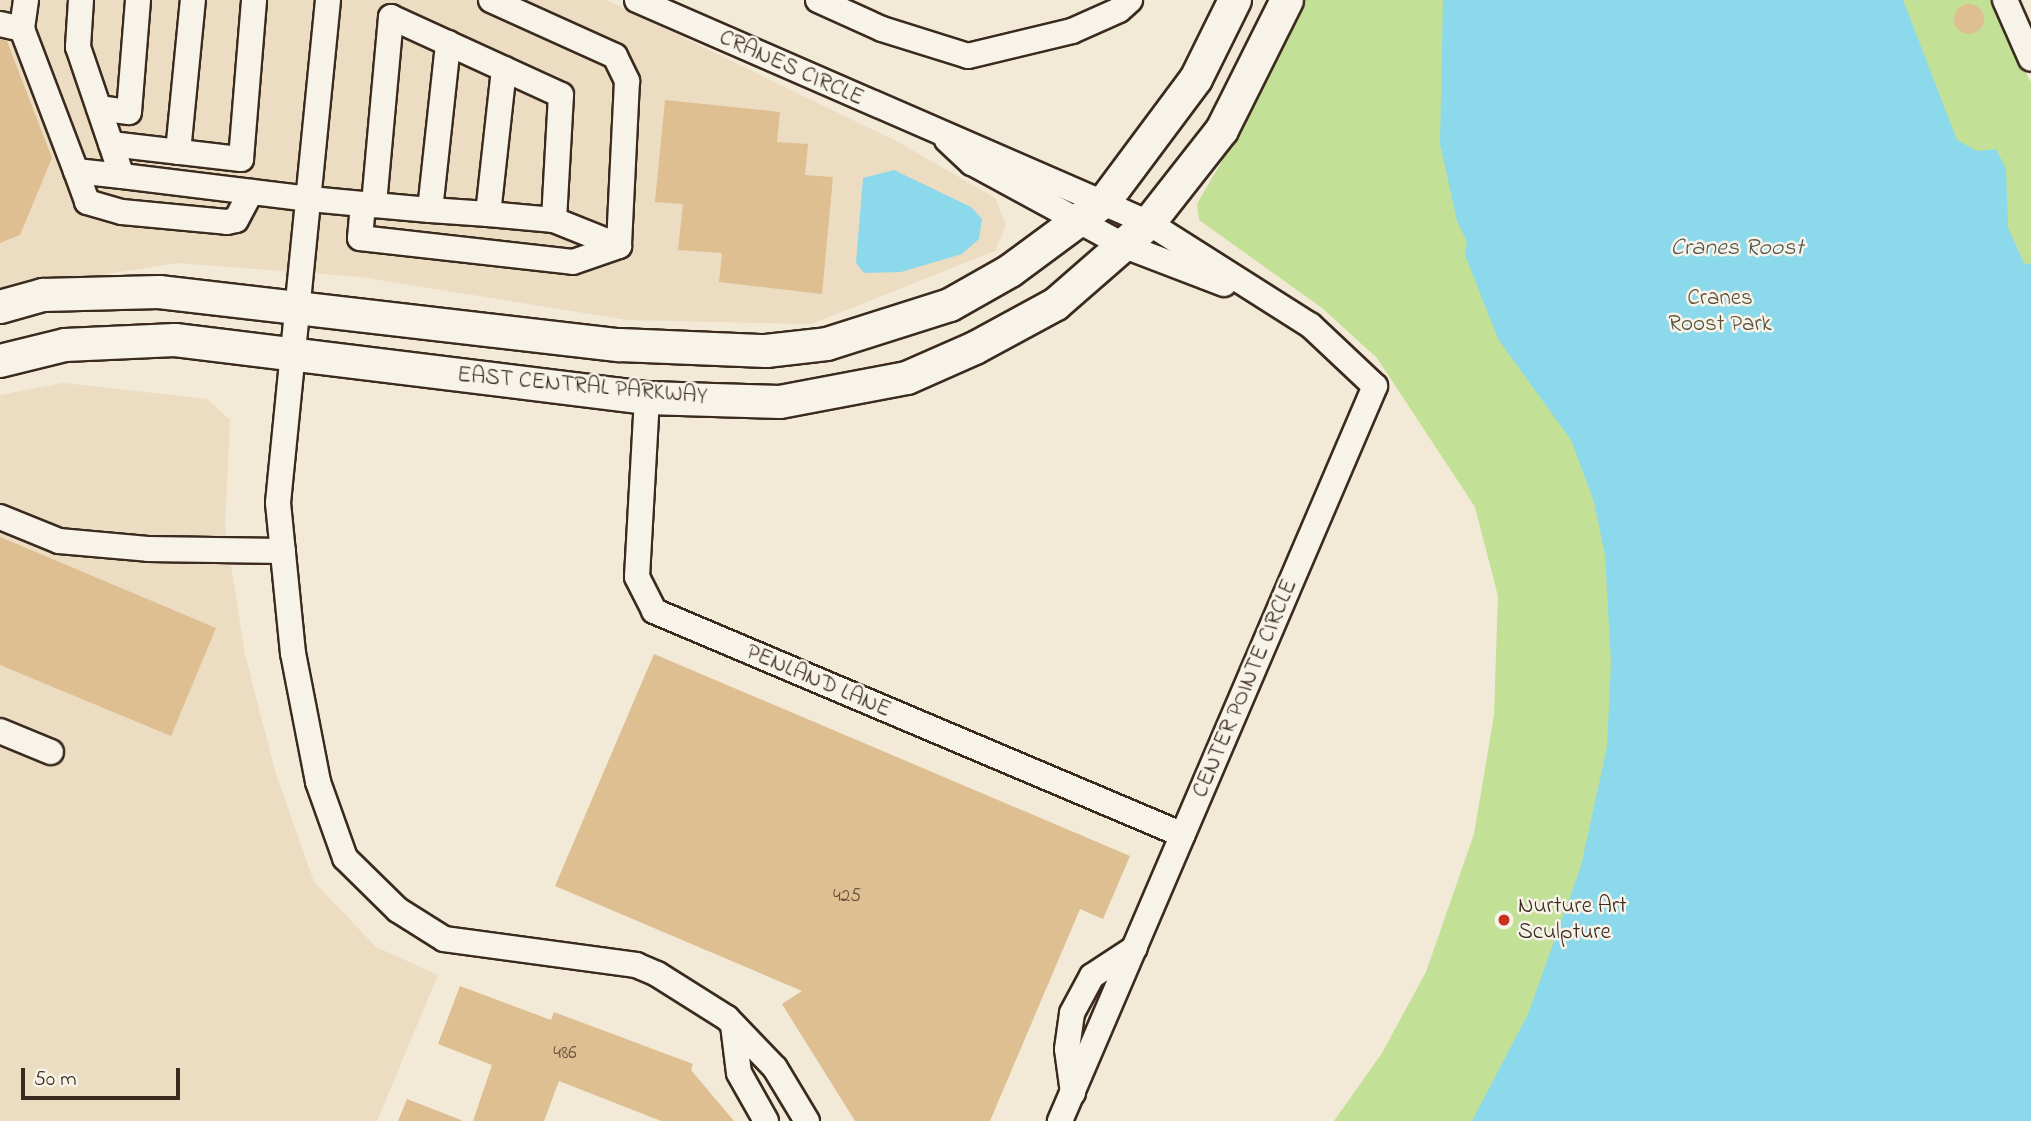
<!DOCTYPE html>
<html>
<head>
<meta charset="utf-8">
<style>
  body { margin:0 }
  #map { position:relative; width:2031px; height:1121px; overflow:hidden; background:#f2e9d7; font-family:"Indie Flower",sans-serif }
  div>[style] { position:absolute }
  .built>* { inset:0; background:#ecdcc2 }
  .green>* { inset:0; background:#c3e097 }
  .water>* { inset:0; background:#8cd9eb }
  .building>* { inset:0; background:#debf91 }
  .round { border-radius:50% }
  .roads { filter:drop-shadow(2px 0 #3b2a1e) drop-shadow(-2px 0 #3b2a1e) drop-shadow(0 2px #3b2a1e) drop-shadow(0 -2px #3b2a1e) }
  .minor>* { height:24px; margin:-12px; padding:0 12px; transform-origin:12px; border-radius:12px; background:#f7f3e8 }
  .major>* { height:32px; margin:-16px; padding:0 16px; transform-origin:16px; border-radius:16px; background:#f7f3e8 }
  .dots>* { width:19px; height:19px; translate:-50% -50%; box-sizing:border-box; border:4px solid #f7f3e8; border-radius:50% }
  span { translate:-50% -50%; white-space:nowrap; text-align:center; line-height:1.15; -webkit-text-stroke:5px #f7f3e8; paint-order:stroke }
  .number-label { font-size:19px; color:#644f3b }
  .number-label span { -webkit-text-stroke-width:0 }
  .street-label { font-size:23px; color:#3b2a1e }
  .park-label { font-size:23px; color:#564e36 }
  .poi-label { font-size:23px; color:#3b2a1e }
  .left { translate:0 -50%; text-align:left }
  .water-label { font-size:24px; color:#4f5651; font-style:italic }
  .scale { position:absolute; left:21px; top:1068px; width:159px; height:32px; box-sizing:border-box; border:4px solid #3b2a1e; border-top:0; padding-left:9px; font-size:21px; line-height:24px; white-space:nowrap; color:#3b2a1e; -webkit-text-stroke:5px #f7f3e8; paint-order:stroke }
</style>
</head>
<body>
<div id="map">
  <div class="built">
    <i style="clip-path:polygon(0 0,606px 0,900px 143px,995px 198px,1006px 225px,995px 251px,811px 324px,627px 320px,361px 277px,177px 263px,0 291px)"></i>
    <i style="clip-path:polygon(63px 383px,207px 399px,230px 420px,225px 528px,245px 654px,275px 771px,314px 882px,376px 947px,438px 975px,377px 1121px,0 1121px,0 395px)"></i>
  </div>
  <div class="green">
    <i style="clip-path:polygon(1301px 0,1990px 0,2031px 83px,2031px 1121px,1334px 1121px,1382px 1053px,1426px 972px,1474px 834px,1494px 715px,1498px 596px,1475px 507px,1377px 358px,1322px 308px,1199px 220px,1197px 204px,1258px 99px)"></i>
  </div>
  <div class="water">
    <i style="clip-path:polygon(1443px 0,1903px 0,1957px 140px,1977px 151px,1996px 149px,2006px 169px,2008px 228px,2025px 265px,2031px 263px,2031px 1121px,1472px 1121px,1528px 1014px,1581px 866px,1607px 747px,1611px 663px,1605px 555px,1594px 502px,1571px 440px,1498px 339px,1465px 255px,1467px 242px,1457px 221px,1440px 144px)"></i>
    <i style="clip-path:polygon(894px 170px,971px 207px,982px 219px,979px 239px,962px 254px,901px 272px,864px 273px,856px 263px,863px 178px)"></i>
  </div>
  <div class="building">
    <i class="round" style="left:1954px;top:4px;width:30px;height:30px"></i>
    <i style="clip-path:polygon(0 39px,7px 41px,52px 158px,20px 235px,0 243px)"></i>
    <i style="clip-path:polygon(665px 100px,780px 112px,777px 142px,808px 144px,805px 175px,833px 177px,822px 294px,719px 282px,722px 253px,678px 250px,683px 204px,655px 202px)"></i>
    <i style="clip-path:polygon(0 537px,216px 628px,171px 736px,0 665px)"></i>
    <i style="clip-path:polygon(654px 654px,1130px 856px,1103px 919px,1080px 909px,990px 1121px,855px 1121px,782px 1004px,802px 991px,555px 886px)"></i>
    <i style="clip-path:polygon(460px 986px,551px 1020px,554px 1012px,693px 1064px,691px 1070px,734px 1121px,661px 1121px,559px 1081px,544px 1121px,473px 1121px,492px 1065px,438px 1044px)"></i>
    <i style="clip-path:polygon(407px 1099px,461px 1120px,461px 1121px,398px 1121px)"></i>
  </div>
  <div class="roads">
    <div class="minor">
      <i style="left:26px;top:0;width:29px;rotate:98deg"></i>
      <i style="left:22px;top:29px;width:152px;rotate:69.2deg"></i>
      <i style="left:76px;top:171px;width:46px;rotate:6.2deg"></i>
      <i style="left:81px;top:0;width:47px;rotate:93.7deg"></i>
      <i style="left:78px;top:47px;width:136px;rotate:71.2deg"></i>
      <i style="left:122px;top:176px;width:189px;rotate:7deg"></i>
      <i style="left:310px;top:199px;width:53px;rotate:5.4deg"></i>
      <i style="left:363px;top:204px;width:11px;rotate:5deg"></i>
      <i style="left:374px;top:205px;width:56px;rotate:5.1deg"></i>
      <i style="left:430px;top:210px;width:58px;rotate:3.9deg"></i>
      <i style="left:488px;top:214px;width:66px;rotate:5.2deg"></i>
      <i style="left:554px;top:220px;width:125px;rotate:-86.8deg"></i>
      <i style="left:561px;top:95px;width:187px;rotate:-155.4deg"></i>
      <i style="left:391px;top:17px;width:189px;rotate:95.2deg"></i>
      <i style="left:328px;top:0;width:505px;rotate:95.68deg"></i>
      <i style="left:278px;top:503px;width:151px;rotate:84.3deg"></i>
      <i style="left:293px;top:653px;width:131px;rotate:79deg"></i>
      <i style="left:318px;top:782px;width:81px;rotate:70.4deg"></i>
      <i style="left:345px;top:858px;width:74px;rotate:44.5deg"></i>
      <i style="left:398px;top:910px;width:54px;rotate:32.2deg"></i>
      <i style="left:444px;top:939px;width:194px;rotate:7.7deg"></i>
      <i style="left:636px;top:965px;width:23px;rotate:23deg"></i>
      <i style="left:657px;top:974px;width:83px;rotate:32.2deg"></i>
      <i style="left:727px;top:1018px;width:69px;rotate:46.2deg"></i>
      <i style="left:775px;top:1068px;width:62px;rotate:58.9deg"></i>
      <i style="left:491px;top:0;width:136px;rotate:24.3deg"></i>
      <i style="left:615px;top:56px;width:28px;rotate:64deg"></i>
      <i style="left:627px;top:81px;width:165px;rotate:92.8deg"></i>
      <i style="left:619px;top:246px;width:70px;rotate:-158.2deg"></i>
      <i style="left:637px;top:0;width:558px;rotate:23.54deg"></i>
      <i style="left:1149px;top:223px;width:191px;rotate:32.4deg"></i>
      <i style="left:1310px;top:325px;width:89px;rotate:43.2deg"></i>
      <i style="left:1375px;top:386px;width:800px;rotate:113.2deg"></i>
      <i style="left:818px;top:0;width:70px;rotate:24.4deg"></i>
      <i style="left:882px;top:29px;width:90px;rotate:17.4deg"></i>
      <i style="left:968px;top:56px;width:107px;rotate:-13.5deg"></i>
      <i style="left:1072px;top:31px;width:51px;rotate:-24.1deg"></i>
      <i style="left:1119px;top:10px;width:15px;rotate:-42deg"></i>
      <i style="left:2005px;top:0;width:64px;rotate:66.2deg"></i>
      <i style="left:0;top:24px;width:23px;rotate:13deg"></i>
      <i style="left:99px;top:108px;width:30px;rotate:8deg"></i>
      <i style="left:129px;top:112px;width:112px;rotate:-85.4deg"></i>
      <i style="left:947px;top:140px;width:34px;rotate:43deg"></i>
      <i style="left:972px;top:163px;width:174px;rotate:28.5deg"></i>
      <i style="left:1125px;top:246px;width:106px;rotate:21deg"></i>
      <i style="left:111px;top:144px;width:131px;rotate:6.6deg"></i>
      <i style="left:241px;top:159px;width:160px;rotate:-85.3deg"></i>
      <i style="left:178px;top:152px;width:153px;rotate:-84.4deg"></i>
      <i style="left:76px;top:171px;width:33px;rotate:70deg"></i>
      <i style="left:87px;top:202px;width:36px;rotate:16deg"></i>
      <i style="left:122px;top:212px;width:105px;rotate:5.4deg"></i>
      <i style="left:227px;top:222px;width:9px;rotate:-13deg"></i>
      <i style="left:236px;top:220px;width:32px;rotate:-62deg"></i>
      <i style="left:363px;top:204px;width:34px;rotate:95deg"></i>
      <i style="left:360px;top:238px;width:214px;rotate:6.4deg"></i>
      <i style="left:573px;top:262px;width:49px;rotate:-19.2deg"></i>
      <i style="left:430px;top:210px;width:168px;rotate:-83.8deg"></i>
      <i style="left:488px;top:214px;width:146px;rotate:-83.7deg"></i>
      <i style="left:647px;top:398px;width:179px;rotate:93.2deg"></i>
      <i style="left:637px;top:577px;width:38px;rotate:63deg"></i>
      <i style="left:654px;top:611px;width:574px;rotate:22.95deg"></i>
      <i style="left:0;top:517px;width:64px;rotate:22.1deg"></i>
      <i style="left:59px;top:541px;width:89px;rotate:5.1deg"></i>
      <i style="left:148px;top:549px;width:135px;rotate:0.8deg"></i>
      <i style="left:0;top:731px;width:55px;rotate:22.4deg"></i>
      <i style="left:733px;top:1025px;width:48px;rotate:82.9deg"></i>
      <i style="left:739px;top:1073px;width:55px;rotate:60.6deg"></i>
      <i style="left:1073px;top:1093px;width:44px;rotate:-97.8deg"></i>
      <i style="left:1067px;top:1049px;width:36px;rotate:-82deg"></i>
      <i style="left:1072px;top:1013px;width:42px;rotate:-61.6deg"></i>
      <i style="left:1092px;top:976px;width:51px;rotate:-33.1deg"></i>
    </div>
    <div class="major">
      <i style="left:0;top:307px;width:45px;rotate:-15.6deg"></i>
      <i style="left:43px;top:295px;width:116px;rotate:-1.5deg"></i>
      <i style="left:159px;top:292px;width:464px;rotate:6.6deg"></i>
      <i style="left:620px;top:345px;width:146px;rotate:2.4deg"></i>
      <i style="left:766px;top:351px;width:61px;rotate:-6.5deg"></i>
      <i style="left:827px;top:344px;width:129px;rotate:-17.6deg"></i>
      <i style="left:950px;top:305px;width:69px;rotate:-29.5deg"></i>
      <i style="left:1010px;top:271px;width:118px;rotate:-36.4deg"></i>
      <i style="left:1105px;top:201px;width:152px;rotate:-53.3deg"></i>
      <i style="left:1196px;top:79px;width:88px;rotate:-63.7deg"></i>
      <i style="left:0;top:361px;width:67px;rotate:-13.8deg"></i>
      <i style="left:65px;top:345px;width:110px;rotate:-2.6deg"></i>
      <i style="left:175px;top:340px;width:476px;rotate:7deg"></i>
      <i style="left:647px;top:398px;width:133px;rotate:1.7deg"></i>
      <i style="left:780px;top:402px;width:129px;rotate:-10.7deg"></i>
      <i style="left:907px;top:378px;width:74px;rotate:-23.8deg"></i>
      <i style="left:975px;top:348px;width:92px;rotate:-28.5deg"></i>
      <i style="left:1056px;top:304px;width:123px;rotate:-41.1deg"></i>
      <i style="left:1149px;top:223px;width:118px;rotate:-51.9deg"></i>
      <i style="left:1222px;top:130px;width:145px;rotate:-63.4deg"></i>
    </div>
  </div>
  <div class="dots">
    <i style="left:1504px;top:920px;background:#c8321e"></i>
  </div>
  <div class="number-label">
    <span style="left:847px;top:897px">425</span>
    <span style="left:565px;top:1054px">486</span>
  </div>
  <div class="street-label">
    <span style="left:791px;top:69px;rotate:24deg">CRANES CIRCLE</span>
    <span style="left:582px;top:387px;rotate:5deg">EAST CENTRAL PARKWAY</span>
    <span style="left:818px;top:682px;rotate:23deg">PENLAND LANE</span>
    <span style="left:1246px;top:689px;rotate:-67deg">CENTER POINTE CIRCLE</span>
  </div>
  <div class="park-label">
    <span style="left:1720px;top:312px">Cranes<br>Roost Park</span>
  </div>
  <div class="poi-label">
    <span class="left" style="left:1518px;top:920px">Nurture Art<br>Sculpture</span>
  </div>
  <div class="water-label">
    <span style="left:1737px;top:249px">Cranes Roost</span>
  </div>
  <div class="scale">50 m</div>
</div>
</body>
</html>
